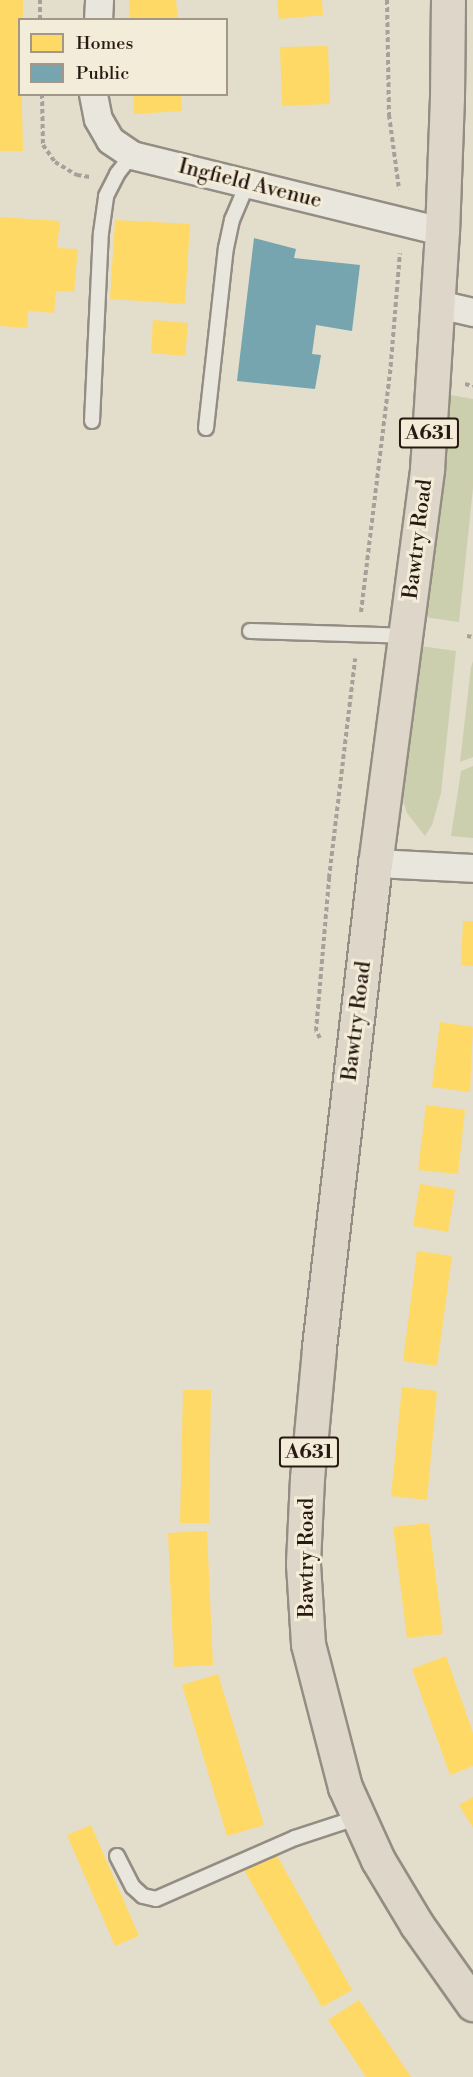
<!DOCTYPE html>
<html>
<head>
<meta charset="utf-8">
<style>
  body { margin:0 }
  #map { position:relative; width:473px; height:2077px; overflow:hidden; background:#e3ddcc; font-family:"Libre Bodoni",serif }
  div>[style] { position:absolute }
  .green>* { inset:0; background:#cccfad }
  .homes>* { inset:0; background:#ffd966 }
  .public>* { inset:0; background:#76a5af }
  .path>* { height:4px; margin-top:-2px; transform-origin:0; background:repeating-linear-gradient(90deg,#a5a19a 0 4.5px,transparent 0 7.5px) }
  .roads { filter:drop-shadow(2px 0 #938d83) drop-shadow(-2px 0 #938d83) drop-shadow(0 2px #938d83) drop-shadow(0 -2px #938d83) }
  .lane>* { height:14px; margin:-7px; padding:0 7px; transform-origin:7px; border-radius:7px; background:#e9e6de }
  .street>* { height:27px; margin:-13.5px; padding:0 13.5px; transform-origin:13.5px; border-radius:13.5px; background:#e9e6de }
  .primary>* { height:33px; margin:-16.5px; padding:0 16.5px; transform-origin:16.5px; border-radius:16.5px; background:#ddd6c9 }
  span { translate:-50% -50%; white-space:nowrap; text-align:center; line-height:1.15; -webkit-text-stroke:6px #f3ecd8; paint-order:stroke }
  .shield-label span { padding:2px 4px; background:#f3ecd8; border:2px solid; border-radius:4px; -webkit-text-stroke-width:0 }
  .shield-label { font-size:20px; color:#281913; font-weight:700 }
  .street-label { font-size:21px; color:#281913 }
  .legend { position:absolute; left:18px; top:18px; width:210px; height:78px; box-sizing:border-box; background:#f3ecd8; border:2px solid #a29889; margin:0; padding:8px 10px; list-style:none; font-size:18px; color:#281913 }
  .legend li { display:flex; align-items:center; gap:12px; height:30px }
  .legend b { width:30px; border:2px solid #a29889 }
</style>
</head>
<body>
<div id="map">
  <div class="green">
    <i style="clip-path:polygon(451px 395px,473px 399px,473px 488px,459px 622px,424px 617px,446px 408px)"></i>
    <i style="clip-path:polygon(420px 646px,456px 651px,441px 793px,432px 825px,425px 836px,407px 813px,402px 798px)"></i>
    <i style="clip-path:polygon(473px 661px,473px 757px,460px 762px,471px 667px)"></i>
    <i style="clip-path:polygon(473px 766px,473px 838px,451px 836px,461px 771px)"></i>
  </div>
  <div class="homes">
    <i style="clip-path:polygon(0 0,23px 0,23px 20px,20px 20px,23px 151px,0 151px)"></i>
    <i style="clip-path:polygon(129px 0,176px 0,178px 20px,130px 20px)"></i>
    <i style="clip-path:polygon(277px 0,322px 0,323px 15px,279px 19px)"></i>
    <i style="clip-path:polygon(328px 46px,330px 104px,282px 106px,280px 47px)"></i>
    <i style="clip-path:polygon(133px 94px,181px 94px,182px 111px,134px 114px)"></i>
    <i style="clip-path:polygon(0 217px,60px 221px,57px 248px,78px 249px,74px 292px,56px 291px,54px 313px,28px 311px,27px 328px,0 326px)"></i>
    <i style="clip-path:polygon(115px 220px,190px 224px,185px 304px,110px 299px)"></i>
    <i style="clip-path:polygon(153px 320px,188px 323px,185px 356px,151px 353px)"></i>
    <i style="clip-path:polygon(463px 921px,473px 921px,473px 966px,461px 965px)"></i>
    <i style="clip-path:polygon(440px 1022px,473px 1027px,470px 1092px,432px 1087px)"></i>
    <i style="clip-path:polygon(426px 1105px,465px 1110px,458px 1174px,418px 1170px)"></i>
    <i style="clip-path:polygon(420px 1184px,455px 1190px,448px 1232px,413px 1226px)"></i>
    <i style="clip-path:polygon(417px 1251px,452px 1256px,437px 1366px,403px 1361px)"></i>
    <i style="clip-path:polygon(402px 1387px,437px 1391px,427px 1500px,391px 1496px)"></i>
    <i style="clip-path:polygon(183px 1390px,211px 1390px,209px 1523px,180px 1523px)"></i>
    <i style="clip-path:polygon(429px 1523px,443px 1634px,407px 1638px,393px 1527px)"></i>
    <i style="clip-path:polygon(207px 1531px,213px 1665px,174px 1667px,168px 1533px)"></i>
    <i style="clip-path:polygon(446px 1656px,473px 1733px,473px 1766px,450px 1775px,412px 1669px)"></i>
    <i style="clip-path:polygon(218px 1674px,264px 1825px,227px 1836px,182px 1685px)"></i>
    <i style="clip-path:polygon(473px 1797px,473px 1828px,459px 1805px)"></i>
    <i style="clip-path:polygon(91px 1825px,139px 1936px,115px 1946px,67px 1835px)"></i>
    <i style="clip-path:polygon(275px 1852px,352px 1990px,322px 2007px,244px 1870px)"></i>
    <i style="clip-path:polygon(359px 2000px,411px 2077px,366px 2077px,328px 2020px)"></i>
  </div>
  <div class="public">
    <i style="clip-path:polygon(254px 238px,296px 249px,294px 258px,360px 265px,352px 331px,316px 325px,312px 354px,321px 355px,315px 389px,237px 381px)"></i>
  </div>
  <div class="path">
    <i style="left:40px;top:0;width:20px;rotate:90deg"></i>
    <i style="left:387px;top:0;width:115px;rotate:89deg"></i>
    <i style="left:389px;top:115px;width:75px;rotate:82.3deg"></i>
    <i style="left:42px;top:94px;width:51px;rotate:88.9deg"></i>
    <i style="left:43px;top:145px;width:21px;rotate:55deg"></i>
    <i style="left:55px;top:162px;width:26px;rotate:31deg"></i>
    <i style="left:77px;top:175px;width:13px;rotate:9deg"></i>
    <i style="left:465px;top:384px;width:8px;rotate:14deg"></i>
    <i style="left:361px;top:612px;width:240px;rotate:-83.1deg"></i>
    <i style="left:390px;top:374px;width:121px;rotate:-85.3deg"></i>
    <i style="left:467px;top:636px;width:6px;rotate:9deg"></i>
    <i style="left:320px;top:1038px;width:8px;rotate:-120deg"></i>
    <i style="left:316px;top:1031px;width:154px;rotate:-85.1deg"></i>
    <i style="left:329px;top:878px;width:221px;rotate:-83.2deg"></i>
  </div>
  <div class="roads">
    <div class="lane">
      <i style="left:92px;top:421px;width:188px;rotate:-87.3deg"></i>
      <i style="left:101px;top:233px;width:37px;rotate:-82deg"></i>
      <i style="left:106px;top:196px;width:25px;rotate:-63deg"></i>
      <i style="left:117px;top:174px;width:24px;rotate:-52deg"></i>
      <i style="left:206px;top:428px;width:181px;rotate:-83.7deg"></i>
      <i style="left:226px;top:248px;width:29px;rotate:-78deg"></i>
      <i style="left:232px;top:220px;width:39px;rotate:-67deg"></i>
      <i style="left:250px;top:631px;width:155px;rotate:1.8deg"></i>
      <i style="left:117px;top:1856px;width:35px;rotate:63deg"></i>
      <i style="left:133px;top:1887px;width:13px;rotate:42deg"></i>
      <i style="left:143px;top:1896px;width:13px;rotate:13deg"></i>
      <i style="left:156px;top:1899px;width:152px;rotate:-23.7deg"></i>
      <i style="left:295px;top:1838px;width:67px;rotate:-18.2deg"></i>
    </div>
    <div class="street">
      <i style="left:98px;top:20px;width:20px;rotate:-87deg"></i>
      <i style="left:93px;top:94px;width:25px;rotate:79deg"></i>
      <i style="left:98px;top:119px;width:24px;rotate:60deg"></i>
      <i style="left:110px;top:140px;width:27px;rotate:34deg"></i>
      <i style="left:132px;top:155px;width:319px;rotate:13.8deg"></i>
      <i style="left:438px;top:304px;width:36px;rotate:13deg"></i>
      <i style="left:375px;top:863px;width:98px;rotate:2.9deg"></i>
    </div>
    <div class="primary">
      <i style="left:448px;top:0;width:97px;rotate:90.6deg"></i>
      <i style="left:447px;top:97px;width:134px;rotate:92.1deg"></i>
      <i style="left:442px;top:231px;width:239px;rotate:93.6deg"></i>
      <i style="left:427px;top:470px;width:396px;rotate:97.5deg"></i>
      <i style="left:375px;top:863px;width:489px;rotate:96.6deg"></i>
      <i style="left:319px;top:1349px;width:130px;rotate:95.3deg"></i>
      <i style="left:307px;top:1478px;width:86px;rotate:92.7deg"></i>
      <i style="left:303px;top:1564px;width:80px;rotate:86.4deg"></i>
      <i style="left:308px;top:1644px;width:148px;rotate:75.5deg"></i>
      <i style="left:345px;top:1787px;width:80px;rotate:65.7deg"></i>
      <i style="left:378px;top:1860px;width:76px;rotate:59deg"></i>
      <i style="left:417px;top:1925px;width:97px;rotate:54.7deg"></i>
    </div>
  </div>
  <div class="shield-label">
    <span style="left:429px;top:433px">A631</span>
    <span style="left:309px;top:1452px">A631</span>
  </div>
  <div class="street-label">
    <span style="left:250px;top:184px;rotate:14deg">Ingfield Avenue</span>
    <span style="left:418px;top:539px;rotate:-83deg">Bawtry Road</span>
    <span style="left:357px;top:1021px;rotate:-83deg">Bawtry Road</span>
    <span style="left:307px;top:1558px;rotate:-90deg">Bawtry Road</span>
  </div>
  <ul class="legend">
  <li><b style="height:16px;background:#ffd966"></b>Homes</li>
  <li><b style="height:16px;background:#76a5af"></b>Public</li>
  </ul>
</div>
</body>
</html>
